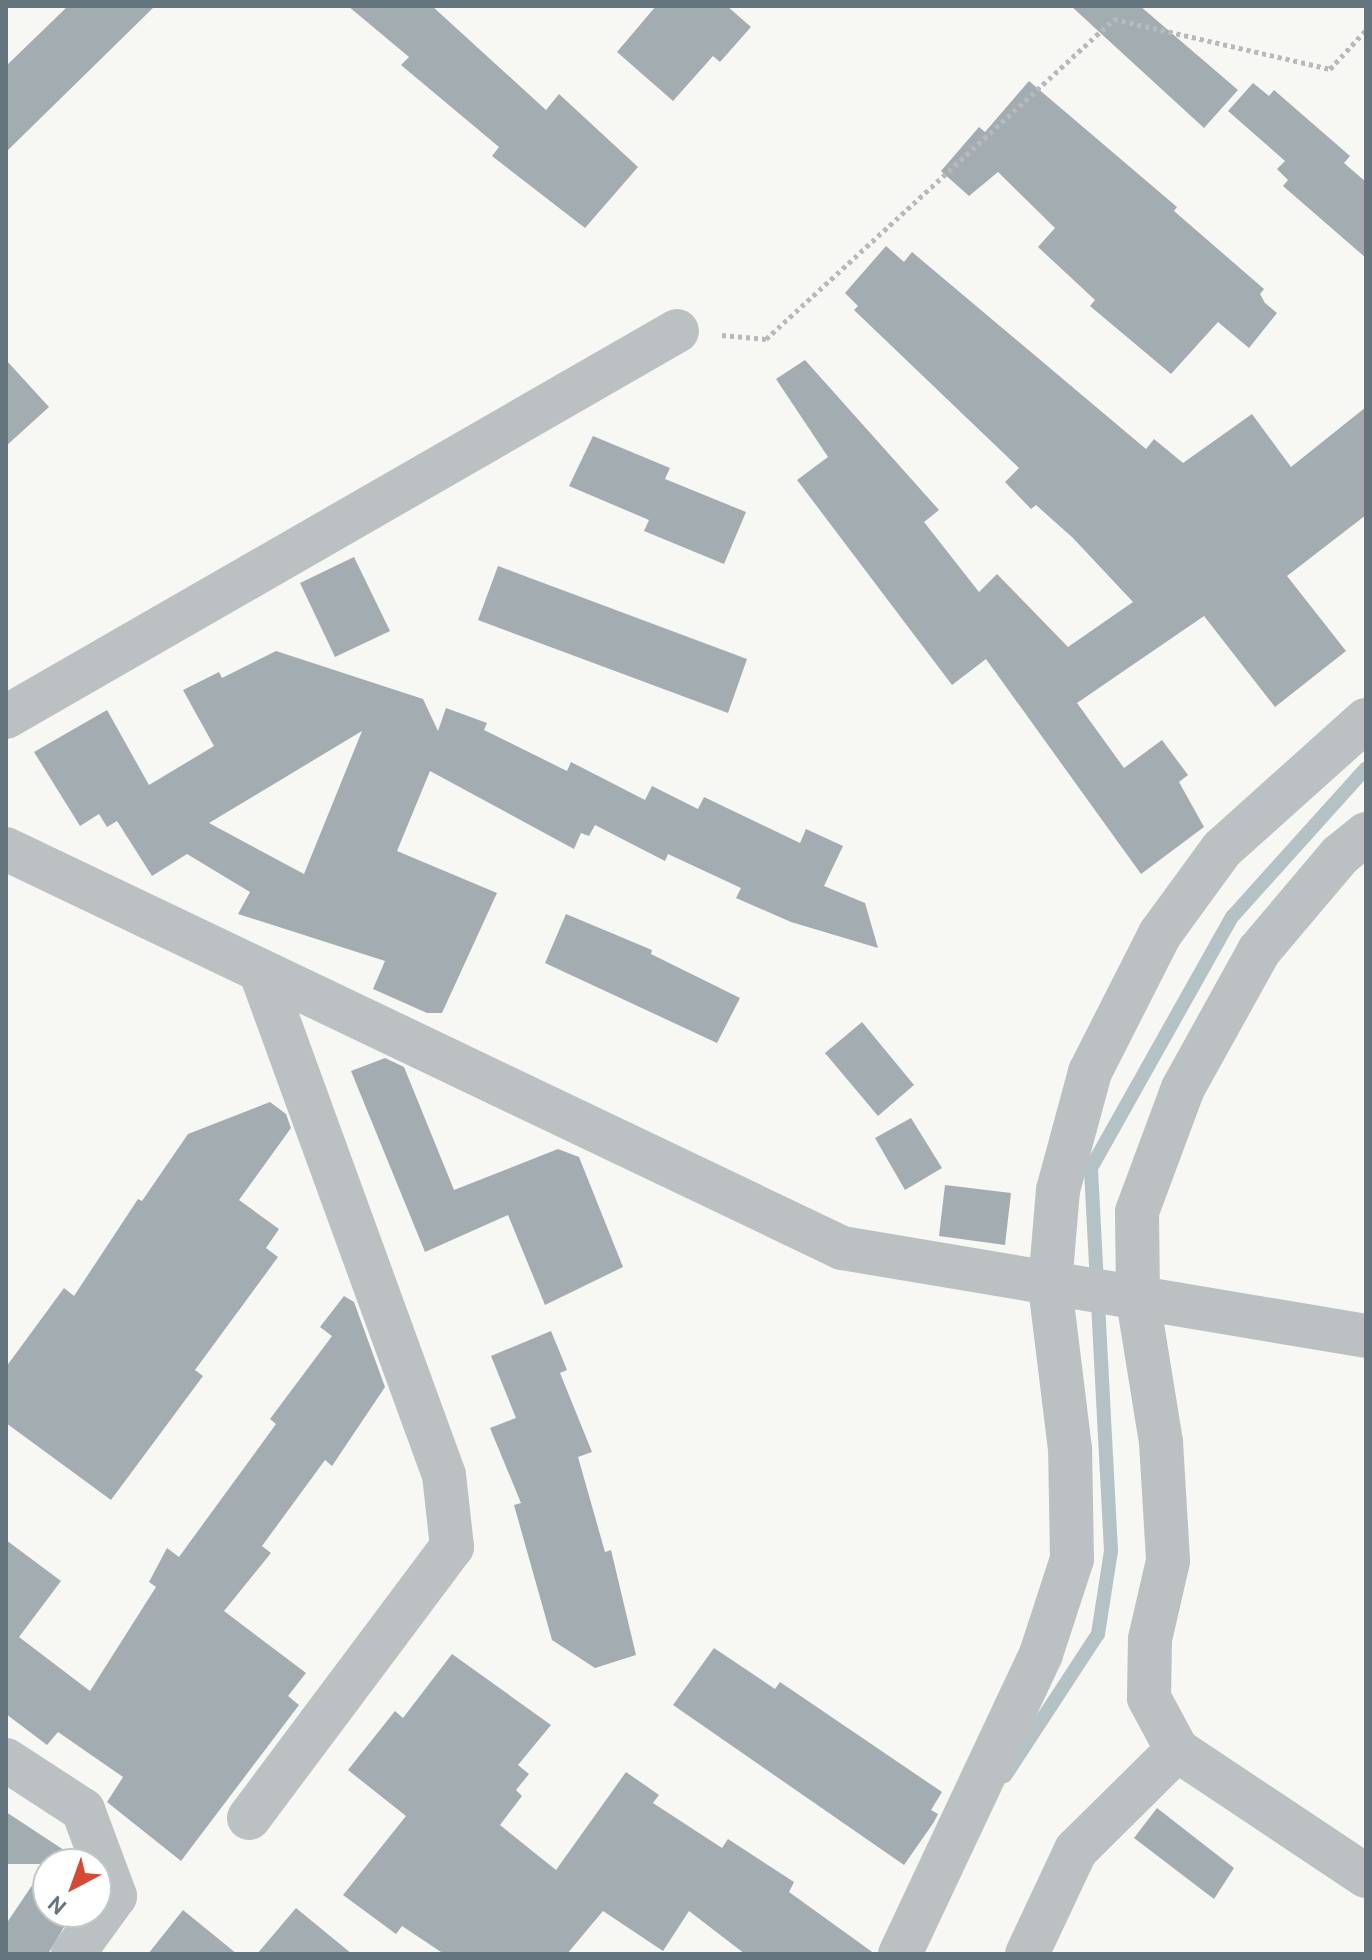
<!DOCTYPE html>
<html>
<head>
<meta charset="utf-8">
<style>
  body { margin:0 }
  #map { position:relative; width:1372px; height:1960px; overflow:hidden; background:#f7f7f4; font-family:Cabin,sans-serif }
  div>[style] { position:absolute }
  .stream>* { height:14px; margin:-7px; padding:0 7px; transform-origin:7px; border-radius:7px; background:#b5c2c5 }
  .building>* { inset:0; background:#a3adb1 }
  .path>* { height:5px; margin-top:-2.5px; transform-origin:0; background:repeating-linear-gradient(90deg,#b6babc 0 4px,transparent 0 8px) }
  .minor>* { height:44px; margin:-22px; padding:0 22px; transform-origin:22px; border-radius:22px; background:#bbc1c3 }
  span { translate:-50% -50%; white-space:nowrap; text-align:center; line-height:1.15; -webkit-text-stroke:8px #fff; paint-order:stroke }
  .frame { position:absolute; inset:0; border:8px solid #64757d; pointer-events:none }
  .north { position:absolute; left:32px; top:1848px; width:80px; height:80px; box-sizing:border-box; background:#fff; border:2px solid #c1c8cb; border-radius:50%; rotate:221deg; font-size:22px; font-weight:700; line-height:32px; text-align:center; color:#64757d }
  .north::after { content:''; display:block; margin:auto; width:28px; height:36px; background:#d64a35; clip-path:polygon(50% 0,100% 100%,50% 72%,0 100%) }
</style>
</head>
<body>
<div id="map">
  <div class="stream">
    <i style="left:1005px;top:1776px;width:170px;rotate:-56.8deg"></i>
    <i style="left:1098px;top:1634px;width:84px;rotate:-81.1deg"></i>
    <i style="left:1111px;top:1551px;width:384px;rotate:-93deg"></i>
    <i style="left:1091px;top:1168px;width:288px;rotate:-60.7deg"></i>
    <i style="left:1232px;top:917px;width:200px;rotate:-48deg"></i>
  </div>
  <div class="building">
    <i style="clip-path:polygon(68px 6px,155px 6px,6px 152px,6px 66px)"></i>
    <i style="clip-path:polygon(348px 6px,432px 6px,546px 110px,559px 94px,638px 167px,585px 228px,492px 156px,499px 147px,401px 65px,409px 57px)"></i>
    <i style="clip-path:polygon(656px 6px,727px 6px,751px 27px,720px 62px,713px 56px,673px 101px,617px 52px)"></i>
    <i style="clip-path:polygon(1071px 6px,1140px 6px,1238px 90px,1204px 128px)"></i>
    <i style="clip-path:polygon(1029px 81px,1177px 207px,1174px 211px,1264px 289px,1260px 294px,1265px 303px,1277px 313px,1249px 348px,1218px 322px,1171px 374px,1090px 306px,1095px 300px,1038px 247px,1055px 228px,998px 172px,969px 196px,941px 171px,979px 127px,985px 132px)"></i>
    <i style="clip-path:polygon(1253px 83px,1269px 96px,1274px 90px,1350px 156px,1344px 163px,1366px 182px,1366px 258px,1283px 186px,1288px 180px,1277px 169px,1285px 161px,1228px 111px)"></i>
    <i style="clip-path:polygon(886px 246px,904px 262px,912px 252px,1146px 449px,1154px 439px,1183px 463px,1252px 414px,1291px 467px,1366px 407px,1366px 515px,1287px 576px,1346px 651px,1275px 707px,1204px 616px,1077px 703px,1124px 768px,1162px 740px,1188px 775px,1179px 782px,1204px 827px,1141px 874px,986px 659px,952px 685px,797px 480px,828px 457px,776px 379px,805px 360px,939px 510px,924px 522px,979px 592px,997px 574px,1068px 647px,1133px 602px,1073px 538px,1036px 505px,1031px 509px,1005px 482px,1019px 468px,854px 310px,858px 306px,845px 293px)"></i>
    <i style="clip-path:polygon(6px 360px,49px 407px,6px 446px)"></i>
    <i style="clip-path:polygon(593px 436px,670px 468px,665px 479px,746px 512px,724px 564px,644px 531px,649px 520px,569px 486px)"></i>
    <i style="clip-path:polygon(354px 557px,390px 631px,335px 657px,300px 583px)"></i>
    <i style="clip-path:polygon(498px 566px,747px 659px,728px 713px,478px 620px)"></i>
    <i style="clip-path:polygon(evenodd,276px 651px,423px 699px,438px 731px,446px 708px,487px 723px,484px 730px,567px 771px,571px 762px,645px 800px,652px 786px,698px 809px,704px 797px,800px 843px,806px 829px,843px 846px,824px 886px,865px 903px,878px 948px,791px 922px,736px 898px,741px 888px,668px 854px,665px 861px,595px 825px,589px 836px,581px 833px,574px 849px,430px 771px,397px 851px,497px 893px,442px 1013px,427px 1013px,373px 989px,385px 961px,238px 914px,250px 892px,187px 854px,152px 876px,117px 821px,107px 827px,99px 814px,80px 826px,34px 752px,107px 710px,149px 785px,214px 746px,183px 690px,219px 672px,222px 678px,276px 651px,362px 731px,304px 874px,209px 823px,362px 731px)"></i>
    <i style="clip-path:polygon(566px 914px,652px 950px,651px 954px,740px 998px,717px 1043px,545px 963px)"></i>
    <i style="clip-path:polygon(862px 1022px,914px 1085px,878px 1116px,825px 1053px)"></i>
    <i style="clip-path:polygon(385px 1058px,404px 1067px,454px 1190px,558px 1149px,579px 1157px,623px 1267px,545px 1305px,508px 1215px,425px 1252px,351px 1071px)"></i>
    <i style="clip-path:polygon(270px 1102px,286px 1114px,291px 1128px,239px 1200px,279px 1229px,266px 1248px,278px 1257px,195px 1370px,203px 1376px,111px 1500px,6px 1423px,6px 1367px,64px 1288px,74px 1296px,138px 1199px,142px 1201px,188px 1134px)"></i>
    <i style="clip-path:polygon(911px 1118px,942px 1168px,905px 1190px,875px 1138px)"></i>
    <i style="clip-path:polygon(945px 1185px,1011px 1193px,1005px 1245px,939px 1236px)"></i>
    <i style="clip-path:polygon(344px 1296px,354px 1302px,385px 1387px,332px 1466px,325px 1460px,262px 1546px,271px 1553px,224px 1611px,306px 1673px,288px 1696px,299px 1705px,181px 1861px,107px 1802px,123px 1777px,58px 1732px,47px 1745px,6px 1714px,6px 1540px,61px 1581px,19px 1637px,90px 1691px,156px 1587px,149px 1582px,167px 1548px,179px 1557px,276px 1424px,270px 1419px,332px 1336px,320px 1327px)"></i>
    <i style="clip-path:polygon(551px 1331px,567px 1370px,560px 1373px,592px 1452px,578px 1457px,605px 1552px,611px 1550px,636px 1655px,595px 1668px,552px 1640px,514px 1505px,521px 1503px,490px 1428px,516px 1418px,491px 1356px)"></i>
    <i style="clip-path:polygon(714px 1648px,775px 1689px,780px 1682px,942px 1792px,931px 1810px,938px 1814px,934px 1822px,904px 1865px,673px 1705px)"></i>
    <i style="clip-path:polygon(452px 1654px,551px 1725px,518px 1765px,529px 1774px,516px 1790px,522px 1796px,500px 1825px,556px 1870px,626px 1772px,659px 1795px,653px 1803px,722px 1848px,728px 1839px,794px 1882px,789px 1892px,875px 1954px,745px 1954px,689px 1911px,663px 1951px,603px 1911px,567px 1954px,444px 1954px,402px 1926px,396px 1934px,343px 1895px,406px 1816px,348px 1770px,395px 1711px,403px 1718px)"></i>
    <i style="clip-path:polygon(1157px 1808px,1234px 1868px,1214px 1899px,1134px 1838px)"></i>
    <i style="clip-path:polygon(6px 1812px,73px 1856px,76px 1864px,6px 1864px)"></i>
    <i style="clip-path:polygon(37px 1878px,48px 1885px,48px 1912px,73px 1912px,48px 1954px,6px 1954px,6px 1924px)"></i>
    <i style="clip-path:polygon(296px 1908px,352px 1954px,257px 1954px)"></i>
    <i style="clip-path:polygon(183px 1910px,237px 1954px,148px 1954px)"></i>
  </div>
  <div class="path">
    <i style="left:722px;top:335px;width:44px;rotate:5.2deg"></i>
    <i style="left:766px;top:339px;width:473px;rotate:-42.6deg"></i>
    <i style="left:1114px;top:19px;width:222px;rotate:13deg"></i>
    <i style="left:1330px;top:69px;width:53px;rotate:-47.3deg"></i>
  </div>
  <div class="minor">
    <i style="left:6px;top:717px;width:774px;rotate:-29.91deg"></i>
    <i style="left:1366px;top:834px;width:33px;rotate:141deg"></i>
    <i style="left:1340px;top:855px;width:126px;rotate:130.2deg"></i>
    <i style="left:1259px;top:951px;width:157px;rotate:119deg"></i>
    <i style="left:1183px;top:1088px;width:132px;rotate:110.4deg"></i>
    <i style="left:1137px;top:1212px;width:88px;rotate:89.3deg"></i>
    <i style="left:1138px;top:1300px;width:144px;rotate:80.8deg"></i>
    <i style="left:1161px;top:1442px;width:119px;rotate:86.6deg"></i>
    <i style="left:1168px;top:1561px;width:80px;rotate:103deg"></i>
    <i style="left:1150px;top:1639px;width:59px;rotate:91deg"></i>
    <i style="left:1149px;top:1698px;width:59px;rotate:61.7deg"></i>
    <i style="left:1177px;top:1750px;width:227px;rotate:33.7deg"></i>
    <i style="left:6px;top:849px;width:926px;rotate:25.51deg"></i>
    <i style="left:842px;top:1248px;width:531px;rotate:9.53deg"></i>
    <i style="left:6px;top:1760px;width:92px;rotate:33deg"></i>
    <i style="left:83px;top:1810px;width:92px;rotate:69.6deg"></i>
    <i style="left:115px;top:1896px;width:72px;rotate:125.9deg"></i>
    <i style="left:249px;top:1818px;width:339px;rotate:-53.2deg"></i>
    <i style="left:452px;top:1547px;width:72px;rotate:-96.3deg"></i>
    <i style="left:444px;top:1475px;width:534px;rotate:-110.03deg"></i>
    <i style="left:900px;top:1954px;width:331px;rotate:-64.8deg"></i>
    <i style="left:1041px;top:1654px;width:100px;rotate:-71.9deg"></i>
    <i style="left:1072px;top:1559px;width:110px;rotate:-91deg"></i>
    <i style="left:1070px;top:1449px;width:165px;rotate:-97deg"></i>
    <i style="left:1050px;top:1285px;width:95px;rotate:-85.2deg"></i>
    <i style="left:1058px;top:1190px;width:122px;rotate:-74.8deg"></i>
    <i style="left:1090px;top:1072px;width:155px;rotate:-63.1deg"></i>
    <i style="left:1160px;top:934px;width:105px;rotate:-53.9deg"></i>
    <i style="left:1222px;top:849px;width:193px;rotate:-41.9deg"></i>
    <i style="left:1027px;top:1954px;width:115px;rotate:-64.8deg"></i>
    <i style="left:1076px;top:1850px;width:142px;rotate:-44.7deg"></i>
  </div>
  <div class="frame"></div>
  <div class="north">N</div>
</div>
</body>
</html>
